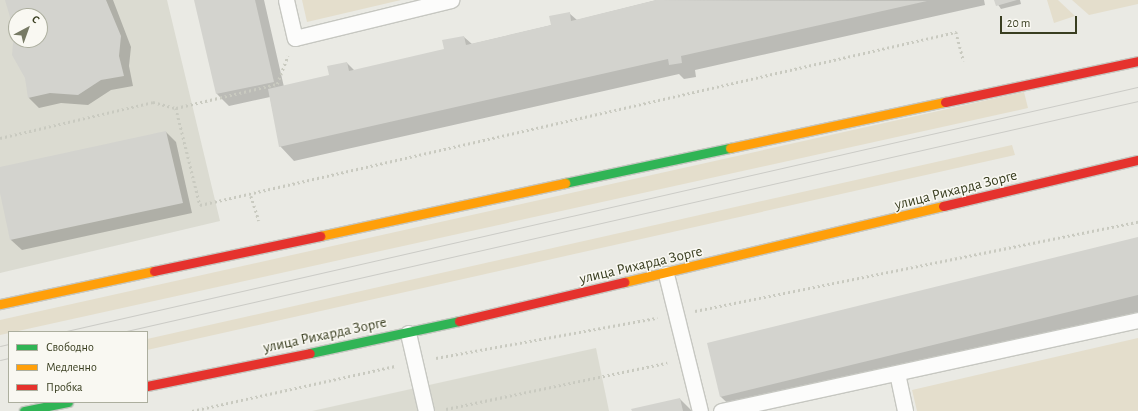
<!DOCTYPE html>
<html>
<head>
<meta charset="utf-8">
<style>
  body { margin:0 }
  #map { position:relative; width:1138px; height:411px; overflow:hidden; background:#eaeae4; font-family:"Alegreya Sans",sans-serif }
  div>[style] { position:absolute }
  .built>* { inset:0; background:#dbdbd1 }
  .green>* { inset:0; background:#e4decc }
  .shadow>* { inset:0; background:#0003 }
  .building>* { inset:0; background:#d3d3ce }
  .path>* { height:2.5px; margin-top:-1.25px; transform-origin:0; background:repeating-linear-gradient(90deg,#c9cac0 0 2px,transparent 0 5px) }
  .roads { filter:drop-shadow(1px 0 #c6c7c1) drop-shadow(-1px 0 #c6c7c1) drop-shadow(0 1px #c6c7c1) drop-shadow(0 -1px #c6c7c1) }
  .lane>* { height:15px; margin:-7.5px; padding:0 7.5px; transform-origin:7.5px; border-radius:7.5px; background:#fcfcfb }
  .fast>* { height:9px; margin:-4.5px; padding:0 4.5px; transform-origin:4.5px; border-radius:4.5px; background:#30b455 }
  .slow>* { height:9px; margin:-4.5px; padding:0 4.5px; transform-origin:4.5px; border-radius:4.5px; background:#ff9f0a }
  .jam>* { height:9px; margin:-4.5px; padding:0 4.5px; transform-origin:4.5px; border-radius:4.5px; background:#e5322d }
  .tram>* { height:1px; margin:-0.5px; padding:0 0.5px; transform-origin:0.5px; border-radius:0.5px; background:#cbcbc6 }
  span { translate:-50% -50%; white-space:nowrap; text-align:center; line-height:1.15; -webkit-text-stroke:3px #f9f8f2; paint-order:stroke }
  .street-label { font-size:15px; color:#393e20 }
  .legend { position:absolute; left:8px; top:331px; width:140px; height:72px; box-sizing:border-box; background:#f9f8f2; border:1px solid #acae9e; margin:0; padding:5px 7px; list-style:none; font-size:12px; color:#393e20 }
  .legend li { display:flex; align-items:center; gap:8px; height:20px }
  .legend b { width:20px; border:1px solid #acae9e }
  .north { position:absolute; left:8px; top:8px; width:40px; height:40px; box-sizing:border-box; background:#f9f8f2; border:1px solid #acae9e; border-radius:50%; rotate:41deg; font-size:11px; font-weight:700; line-height:16px; text-align:center; color:#393e20 }
  .north::after { content:''; display:block; margin:auto; width:14px; height:18px; background:#777a65; clip-path:polygon(50% 0,100% 100%,50% 72%,0 100%) }
  .scale { position:absolute; left:1000px; top:16px; width:77px; height:18px; box-sizing:border-box; border:2px solid #393e20; border-top:0; padding-left:5px; font-size:12px; line-height:14px; white-space:nowrap; color:#393e20; -webkit-text-stroke:3px #f9f8f2; paint-order:stroke }
</style>
</head>
<body>
<div id="map">
  <div class="built">
    <i style="clip-path:polygon(evenodd,0 0,167px 0,220px 221px,0 273px,0 0,16px 16px,40px 16px,40px 40px,16px 40px,16px 16px)"></i>
    <i style="clip-path:polygon(596px 348px,609px 411px,312px 411px)"></i>
  </div>
  <div class="green">
    <i style="clip-path:polygon(302px 0,401px 0,307px 22px)"></i>
    <i style="clip-path:polygon(1047px 0,1058px 0,1075px 16px,1054px 23px)"></i>
    <i style="clip-path:polygon(1072px 0,1138px 0,1138px 4px,1089px 15px)"></i>
    <i style="clip-path:polygon(1024px 92px,1028px 108px,0 335px,0 320px)"></i>
    <i style="clip-path:polygon(1012px 145px,1015px 155px,147px 350px,147px 339px)"></i>
    <i style="clip-path:polygon(1138px 338px,1138px 411px,917px 411px,912px 390px)"></i>
  </div>
  <div class="shadow">
    <i style="clip-path:polygon(evenodd,6px 0,113px 0,131px 47px,129px 66px,133px 86px,111px 90px,88px 105px,61px 103px,39px 108px,29px 98px,26px 78px,13px 55px,15px 31px,6px 0,16px 16px,40px 16px,40px 40px,16px 40px,16px 16px)"></i>
    <i style="clip-path:polygon(195px 0,264px 0,284px 87px,330px 76px,347px 63px,355px 71px,445px 50px,464px 37px,472px 44px,552px 25px,569px 13px,577px 20px,657px 0,984px 0,985px 5px,695px 70px,696px 77px,684px 79px,679px 74px,294px 161px,280px 146px,270px 97px,229px 106px,217px 94px)"></i>
    <i style="clip-path:polygon(995px 0,1020px 0,1021px 4px,1001px 9px)"></i>
    <i style="clip-path:polygon(166px 132px,176px 142px,192px 213px,22px 250px,11px 240px,0 188px,0 168px)"></i>
    <i style="clip-path:polygon(1138px 238px,1138px 312px,736px 411px,721px 397px,708px 344px)"></i>
    <i style="clip-path:polygon(680px 399px,692px 411px,633px 411px)"></i>
  </div>
  <div class="building">
    <i style="clip-path:polygon(evenodd,5px 0,106px 0,121px 36px,119px 56px,124px 76px,101px 80px,78px 95px,50px 93px,28px 98px,25px 78px,12px 55px,14px 31px,5px 0,16px 16px,40px 16px,40px 40px,16px 40px,16px 16px)"></i>
    <i style="clip-path:polygon(194px 0,255px 0,274px 82px,216px 94px)"></i>
    <i style="clip-path:polygon(656px 0,927px 1px,681px 56px,682px 63px,669px 65px,668px 59px,279px 147px,268px 89px,329px 75px,327px 66px,347px 62px,349px 71px,444px 49px,442px 40px,464px 36px,466px 45px,551px 25px,549px 16px,570px 12px,571px 21px)"></i>
    <i style="clip-path:polygon(994px 0,1017px 0,996px 6px)"></i>
    <i style="clip-path:polygon(166px 131px,183px 203px,10px 240px,0 193px,0 167px)"></i>
    <i style="clip-path:polygon(1138px 237px,1138px 295px,720px 397px,707px 343px)"></i>
    <i style="clip-path:polygon(680px 398px,683px 411px,632px 411px,631px 409px)"></i>
  </div>
  <div class="path">
    <i style="left:176px;top:108px;width:104px;rotate:-13.4deg"></i>
    <i style="left:277px;top:84px;width:30px;rotate:-69deg"></i>
    <i style="left:0;top:138px;width:157px;rotate:-13.2deg"></i>
    <i style="left:153px;top:102px;width:24px;rotate:15deg"></i>
    <i style="left:176px;top:108px;width:100px;rotate:76.1deg"></i>
    <i style="left:200px;top:205px;width:776px;rotate:-12.89deg"></i>
    <i style="left:956px;top:32px;width:30px;rotate:75deg"></i>
    <i style="left:251px;top:196px;width:26px;rotate:72deg"></i>
    <i style="left:695px;top:311px;width:452px;rotate:-11.4deg"></i>
    <i style="left:436px;top:358px;width:225px;rotate:-10.3deg"></i>
    <i style="left:446px;top:409px;width:226px;rotate:-11.8deg"></i>
    <i style="left:192px;top:411px;width:208px;rotate:-12.5deg"></i>
  </div>
  <div class="roads">
    <div class="lane">
      <i style="left:286px;top:0;width:39px;rotate:77deg"></i>
      <i style="left:295px;top:38px;width:161px;rotate:-13.7deg"></i>
      <i style="left:666px;top:274px;width:141px;rotate:76.1deg"></i>
      <i style="left:408px;top:333px;width:80px;rotate:77deg"></i>
      <i style="left:897px;top:373px;width:39px;rotate:78deg"></i>
      <i style="left:721px;top:411px;width:427px;rotate:-12.3deg"></i>
    </div>
    <div class="fast">
      <i style="left:565px;top:183px;width:169px;rotate:-12deg"></i>
      <i style="left:310px;top:353px;width:152px;rotate:-12.1deg"></i>
      <i style="left:24px;top:411px;width:45px;rotate:-11.6deg"></i>
    </div>
    <div class="slow">
      <i style="left:730px;top:148px;width:220px;rotate:-12.1deg"></i>
      <i style="left:320px;top:236px;width:251px;rotate:-12.2deg"></i>
      <i style="left:624px;top:282px;width:328px;rotate:-13.4deg"></i>
      <i style="left:0;top:304px;width:157px;rotate:-12.1deg"></i>
    </div>
    <div class="jam">
      <i style="left:945px;top:102px;width:197px;rotate:-12deg"></i>
      <i style="left:943px;top:206px;width:200px;rotate:-13.3deg"></i>
      <i style="left:154px;top:271px;width:170px;rotate:-11.9deg"></i>
      <i style="left:459px;top:321px;width:170px;rotate:-13.3deg"></i>
      <i style="left:147px;top:386px;width:166px;rotate:-11.4deg"></i>
    </div>
  </div>
  <div class="tram">
    <i style="left:62px;top:332px;width:1104px;rotate:-12.83deg"></i>
    <i style="left:122px;top:332px;width:1042px;rotate:-12.81deg"></i>
    <i style="left:0;top:346px;width:9px;rotate:-13deg"></i>
    <i style="left:0;top:360px;width:9px;rotate:-13deg"></i>
  </div>
  <div class="street-label">
    <span style="left:956px;top:190px;rotate:-14deg">улица Рихарда Зорге</span>
    <span style="left:641px;top:265px;rotate:-13deg">улица Рихарда Зорге</span>
    <span style="left:325px;top:335px;rotate:-12deg">улица Рихарда Зорге</span>
  </div>
  <ul class="legend">
  <li><b style="height:5px;background:#30b455"></b>Свободно</li>
  <li><b style="height:5px;background:#ff9f0a"></b>Медленно</li>
  <li><b style="height:5px;background:#e5322d"></b>Пробка</li>
  </ul>
  <div class="north">С</div>
  <div class="scale">20 m</div>
</div>
</body>
</html>
